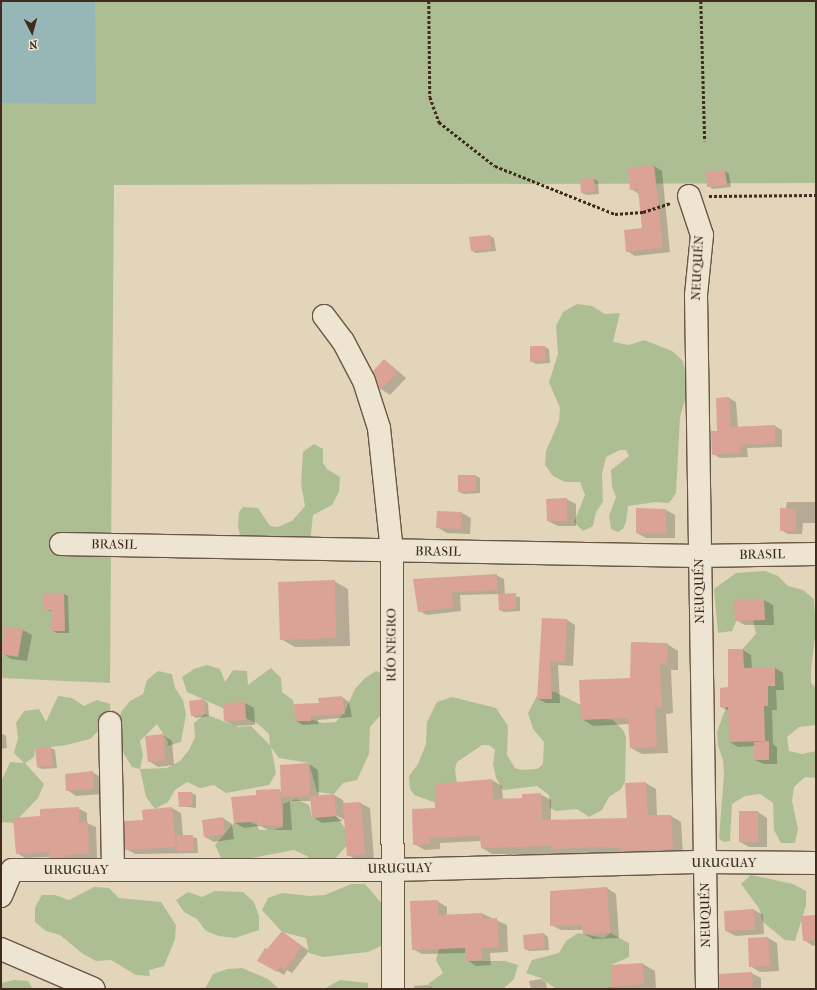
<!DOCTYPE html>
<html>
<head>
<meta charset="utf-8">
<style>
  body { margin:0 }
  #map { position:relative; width:817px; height:990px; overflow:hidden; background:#e3d5b9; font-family:"IM FELL French Canon",serif }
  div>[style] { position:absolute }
  .green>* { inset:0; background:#aebe93 }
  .water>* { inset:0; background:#97b7b7 }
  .shadow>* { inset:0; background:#0003 }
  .building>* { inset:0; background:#dba395 }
  .path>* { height:2.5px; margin-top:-1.25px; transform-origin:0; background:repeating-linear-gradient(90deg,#412b1e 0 3px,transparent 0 5px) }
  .roads { filter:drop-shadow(1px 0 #6a5645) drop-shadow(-1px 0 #6a5645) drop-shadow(0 1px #6a5645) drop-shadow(0 -1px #6a5645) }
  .minor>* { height:22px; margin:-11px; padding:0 11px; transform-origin:11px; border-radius:11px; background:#ede4d2 }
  span { translate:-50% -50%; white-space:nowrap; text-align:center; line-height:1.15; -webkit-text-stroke:3px #ede4d2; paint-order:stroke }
  .street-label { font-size:13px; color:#412b1e }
  .frame { position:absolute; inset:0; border:2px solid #412b1e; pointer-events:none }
  .north { position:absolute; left:12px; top:12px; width:40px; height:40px; -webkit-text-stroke:3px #ede4d2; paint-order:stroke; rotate:174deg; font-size:11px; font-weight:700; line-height:16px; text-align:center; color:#412b1e }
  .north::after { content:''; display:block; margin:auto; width:14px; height:18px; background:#412b1e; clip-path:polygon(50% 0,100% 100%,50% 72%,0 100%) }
</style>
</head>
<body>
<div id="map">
  <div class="green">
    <i style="clip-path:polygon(1px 1px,816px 1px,816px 183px,114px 185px,110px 683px,1px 678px)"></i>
    <i style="clip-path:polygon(577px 304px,592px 306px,605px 314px,620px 313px,613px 342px,629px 345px,644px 340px,672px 351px,683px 361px,686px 374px,688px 390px,680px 417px,676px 493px,669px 503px,656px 502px,628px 506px,626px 522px,623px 529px,618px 532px,611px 529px,609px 516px,616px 497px,612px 487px,611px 470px,629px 456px,626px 450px,620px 450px,606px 457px,602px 474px,603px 502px,596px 512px,593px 526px,583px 531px,574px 522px,585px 495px,580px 482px,565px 482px,553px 476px,545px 465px,546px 451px,559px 421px,560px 408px,549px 382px,558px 354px,556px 326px,563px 312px)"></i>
    <i style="clip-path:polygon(314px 444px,323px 449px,323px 463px,327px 469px,340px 477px,339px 492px,332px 505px,313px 515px,310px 543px,242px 542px,238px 527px,239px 512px,243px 507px,258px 508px,270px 526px,278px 527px,292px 521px,305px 506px,301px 484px,303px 452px)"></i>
    <i style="clip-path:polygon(765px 571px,778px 576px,788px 586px,803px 590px,814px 599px,816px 631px,811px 669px,811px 683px,816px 688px,816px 725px,799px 727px,787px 737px,789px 751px,802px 754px,816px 751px,816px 778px,805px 777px,794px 787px,792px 801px,798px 829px,795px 843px,781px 843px,774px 830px,773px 803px,760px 794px,745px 796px,732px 804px,730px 841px,723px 842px,719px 838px,724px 774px,723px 760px,718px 746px,717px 732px,722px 718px,727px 705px,754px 700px,768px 694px,759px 682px,745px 681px,737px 655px,756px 634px,753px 620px,738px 617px,732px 631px,718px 633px,714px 589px,736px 573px)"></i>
    <i style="clip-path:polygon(207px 665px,220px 669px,225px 682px,233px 670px,247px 671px,248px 685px,271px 668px,281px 678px,282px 692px,293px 700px,295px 714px,322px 723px,336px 722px,345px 711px,355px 689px,365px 678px,376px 671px,389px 677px,390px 704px,370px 727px,369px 754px,357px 780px,343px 783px,334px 794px,317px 792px,309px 763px,279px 758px,271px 747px,276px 773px,269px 785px,226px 793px,214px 785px,200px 788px,187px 782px,175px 790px,168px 802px,155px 809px,146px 797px,140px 769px,132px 767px,124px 754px,119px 740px,118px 726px,121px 712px,130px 701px,143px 694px,147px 680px,158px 671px,172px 674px,175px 688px,183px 700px,186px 714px,181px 742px,167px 746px,168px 742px,157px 724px,140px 741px,143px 755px,140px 769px,167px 768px,180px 761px,189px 750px,195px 737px,194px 723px,205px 714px,238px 727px,251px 726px,270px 745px,269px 734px,258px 724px,187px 692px,182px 677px,194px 669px)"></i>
    <i style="clip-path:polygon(545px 691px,555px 692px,581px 705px,591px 716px,613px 720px,623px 730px,626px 737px,625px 782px,621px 789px,609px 797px,602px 810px,589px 817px,577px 809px,556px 811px,550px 808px,549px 795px,537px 786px,503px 790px,496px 778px,493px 764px,495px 750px,489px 745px,482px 745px,457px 762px,455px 769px,458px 791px,442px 805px,414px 795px,410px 789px,409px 776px,418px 764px,426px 744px,427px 722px,437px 702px,452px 697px,496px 708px,508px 726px,507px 755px,515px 768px,522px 770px,537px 769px,543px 764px,544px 742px,533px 729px,528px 713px,538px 694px)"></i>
    <i style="clip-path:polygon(58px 696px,72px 698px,84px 706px,97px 700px,110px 704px,111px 719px,90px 739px,66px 745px,35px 749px,34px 757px,25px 763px,44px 784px,38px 798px,14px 823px,1px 822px,1px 782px,10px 762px,24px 763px,14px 753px,18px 738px,16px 723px,24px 711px,39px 709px,46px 722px)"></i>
    <i style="clip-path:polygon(296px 799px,309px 805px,312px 818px,336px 816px,347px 831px,347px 845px,328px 867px,316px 868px,307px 856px,294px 850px,251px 858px,221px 858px,215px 845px,234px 823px,249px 822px,257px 825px,259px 830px,273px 830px,283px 827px,283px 804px)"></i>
    <i style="clip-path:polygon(751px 875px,793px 884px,806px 891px,806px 905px,795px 941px,785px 940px,763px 922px,759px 908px,741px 884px)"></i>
    <i style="clip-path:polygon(351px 884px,365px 884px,383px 905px,386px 932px,381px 946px,368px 952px,323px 957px,309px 953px,306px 938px,282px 932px,262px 910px,268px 898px,282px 893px,310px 896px,325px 895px)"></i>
    <i style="clip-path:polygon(94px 887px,109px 888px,119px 898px,161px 902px,176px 925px,175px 939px,164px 966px,149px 970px,150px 976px,136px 975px,111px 960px,96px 961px,83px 954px,60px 935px,46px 931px,35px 922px,35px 907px,42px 895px,55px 895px,69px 900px)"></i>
    <i style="clip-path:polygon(215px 891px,243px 892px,254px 902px,259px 916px,259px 930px,235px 938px,219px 936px,206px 931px,197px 919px,184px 912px,176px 900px,188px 892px,202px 897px)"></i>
    <i style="clip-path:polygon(578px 933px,604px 938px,610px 933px,629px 943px,629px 957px,611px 965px,618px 981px,611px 989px,556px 989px,541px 978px,526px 973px,532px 960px,559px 953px,566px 941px)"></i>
    <i style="clip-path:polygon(465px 938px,466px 961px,505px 961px,518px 965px,514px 979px,503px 989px,432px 989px,428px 984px,443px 973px,436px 960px,439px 949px)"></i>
    <i style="clip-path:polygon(242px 968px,268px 979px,279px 989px,199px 989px,206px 987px,213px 974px,227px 969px)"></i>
    <i style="clip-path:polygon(14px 980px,28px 981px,33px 989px,1px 989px,1px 983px)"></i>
    <i style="clip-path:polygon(340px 980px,368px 983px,368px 989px,324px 989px)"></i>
  </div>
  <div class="water">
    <i style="clip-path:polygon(1px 1px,95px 1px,96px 104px,1px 103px)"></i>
  </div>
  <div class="shadow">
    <i style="clip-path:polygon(654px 166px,662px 171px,670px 252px,635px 256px,627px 251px,643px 229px,639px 194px,631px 189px,629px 169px)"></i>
    <i style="clip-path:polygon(725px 171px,729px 174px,731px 187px,713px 189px,708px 186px)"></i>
    <i style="clip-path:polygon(594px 179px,598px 181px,599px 194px,587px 195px,582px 193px)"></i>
    <i style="clip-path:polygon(490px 236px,494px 238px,496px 251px,476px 253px,472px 251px,470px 238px)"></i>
    <i style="clip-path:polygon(545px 347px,549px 349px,550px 363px,536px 364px,531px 361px)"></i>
    <i style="clip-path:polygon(385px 360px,406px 378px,390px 395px,381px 389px,374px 371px)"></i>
    <i style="clip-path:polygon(729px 398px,736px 402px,738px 428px,775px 426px,782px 430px,782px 447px,747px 448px,748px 457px,720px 458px,713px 454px,718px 432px,717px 399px)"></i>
    <i style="clip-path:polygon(476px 476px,480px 478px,480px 493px,464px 494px,459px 492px)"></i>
    <i style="clip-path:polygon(566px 499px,576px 504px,576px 526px,558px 526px,548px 521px)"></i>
    <i style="clip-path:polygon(787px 502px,816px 502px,816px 523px,803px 523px,802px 534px,788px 534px,781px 530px)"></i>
    <i style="clip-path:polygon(666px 510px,675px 515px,675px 538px,646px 538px,637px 533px)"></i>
    <i style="clip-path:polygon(462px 513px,471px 518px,470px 534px,447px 533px,437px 527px)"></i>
    <i style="clip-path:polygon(496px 575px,504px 579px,505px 595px,520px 597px,520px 611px,504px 612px,499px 610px,499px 594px,460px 595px,461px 611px,427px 615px,419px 611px,414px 580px)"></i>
    <i style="clip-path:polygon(334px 581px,348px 589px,350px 646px,295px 647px,281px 639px)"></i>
    <i style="clip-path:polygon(64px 594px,68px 596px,69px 633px,57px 633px,53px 631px,52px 612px,45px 609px)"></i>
    <i style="clip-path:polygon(764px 600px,773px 605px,774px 625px,745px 625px,736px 620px)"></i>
    <i style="clip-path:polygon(543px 619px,567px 620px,575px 625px,573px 666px,558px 665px,560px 703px,546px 703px,538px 699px)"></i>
    <i style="clip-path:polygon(23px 630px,32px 635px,27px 661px,11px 659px,2px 653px)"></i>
    <i style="clip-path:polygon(667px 644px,678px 651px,678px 670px,671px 670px,673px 713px,666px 714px,668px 753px,642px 754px,631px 748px,630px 724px,593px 726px,582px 719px,631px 679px)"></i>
    <i style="clip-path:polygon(743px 650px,751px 655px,752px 669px,775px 668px,783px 673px,784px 690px,776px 690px,777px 710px,772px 710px,773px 744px,777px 747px,777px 764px,764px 764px,755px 760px,755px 746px,738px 747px,730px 742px,729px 711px,721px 707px)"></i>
    <i style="clip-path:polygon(342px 697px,349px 702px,352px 717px,318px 720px,318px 724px,303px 725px,296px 721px,320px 704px)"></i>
    <i style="clip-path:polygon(204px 700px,208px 703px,209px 716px,196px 718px,192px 715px)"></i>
    <i style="clip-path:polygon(245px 703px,254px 708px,255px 725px,235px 726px,225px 721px)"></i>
    <i style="clip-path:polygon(1px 733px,6px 736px,7px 748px,1px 749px)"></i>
    <i style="clip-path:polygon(163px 735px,172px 741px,174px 765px,158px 767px,149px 761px)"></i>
    <i style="clip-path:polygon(51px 748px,55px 750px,57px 768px,42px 769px,37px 767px)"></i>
    <i style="clip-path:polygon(309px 764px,318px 770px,319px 796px,334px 795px,343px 800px,344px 804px,360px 803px,370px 808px,374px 859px,357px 860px,348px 855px,345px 820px,332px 813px,343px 821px,322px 823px,313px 817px,312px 801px,290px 801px,292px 830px,268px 830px,261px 826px,244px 828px,235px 823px,257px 796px,282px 791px)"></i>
    <i style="clip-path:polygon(92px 772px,102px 778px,103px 794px,76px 796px,67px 790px)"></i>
    <i style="clip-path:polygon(492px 780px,502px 786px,503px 800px,523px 799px,540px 794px,551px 800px,551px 821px,628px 819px,646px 783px,656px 789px,657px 816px,671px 816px,681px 822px,683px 855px,492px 854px,482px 848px,481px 841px,440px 843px,440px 849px,425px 850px,414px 844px,436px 809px)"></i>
    <i style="clip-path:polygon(191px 793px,196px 795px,196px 808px,180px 806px)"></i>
    <i style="clip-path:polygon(78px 808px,87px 813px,87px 823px,96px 827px,97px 858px,58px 862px,50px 857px,25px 858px,17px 853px,41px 817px)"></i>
    <i style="clip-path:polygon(172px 808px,181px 813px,183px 836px,197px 838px,198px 853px,135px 854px,126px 849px,144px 821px)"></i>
    <i style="clip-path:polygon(740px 812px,758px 812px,767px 818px,767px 847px,749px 847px,740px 842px)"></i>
    <i style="clip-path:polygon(223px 818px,232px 824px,234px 839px,214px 842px,205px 837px)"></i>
    <i style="clip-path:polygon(607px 888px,616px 894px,619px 938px,593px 939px,584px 934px,584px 930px,561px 930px,551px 925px)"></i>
    <i style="clip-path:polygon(437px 901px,447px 907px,447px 916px,483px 914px,507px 925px,508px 952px,490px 953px,491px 965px,476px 966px,467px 960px,466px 953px,422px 954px,413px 949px)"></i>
    <i style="clip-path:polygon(754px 910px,763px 915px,764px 934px,736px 936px,726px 931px)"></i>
    <i style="clip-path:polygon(816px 916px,816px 945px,813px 946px,804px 940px)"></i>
    <i style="clip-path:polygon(282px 932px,309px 951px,292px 973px,287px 970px,284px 975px,259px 960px)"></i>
    <i style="clip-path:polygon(544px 934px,548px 937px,549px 950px,529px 951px,525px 949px)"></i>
    <i style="clip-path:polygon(768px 938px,777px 943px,779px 971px,760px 972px,750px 966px,749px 939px)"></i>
    <i style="clip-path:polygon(643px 964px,655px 971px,656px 989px,598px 989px,613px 987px,612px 965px)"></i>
    <i style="clip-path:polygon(751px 973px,761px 978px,761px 989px,721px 989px)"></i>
    <i style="clip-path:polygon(815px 974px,816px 974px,816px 989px)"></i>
    <i style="clip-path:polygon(541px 979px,546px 982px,547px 989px,531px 989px,529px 981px)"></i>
    <i style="clip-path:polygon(428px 985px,435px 989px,414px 989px,414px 986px)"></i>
  </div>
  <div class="building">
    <i style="clip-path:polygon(654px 165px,663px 248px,626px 252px,624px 230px,642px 228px,638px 189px,630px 190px,628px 168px)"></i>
    <i style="clip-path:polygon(725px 170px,727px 185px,707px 187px,706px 172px)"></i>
    <i style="clip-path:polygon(594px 178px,595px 192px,581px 193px,580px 179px)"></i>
    <i style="clip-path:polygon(490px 235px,492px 249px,471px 251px,469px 237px)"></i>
    <i style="clip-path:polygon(530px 346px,545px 346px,546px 361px,530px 362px)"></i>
    <i style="clip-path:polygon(384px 359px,398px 372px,380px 390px,373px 371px)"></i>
    <i style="clip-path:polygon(729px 397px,731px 427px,775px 425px,775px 443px,740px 445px,741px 453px,712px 455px,711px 431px,717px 431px,716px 398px)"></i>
    <i style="clip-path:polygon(458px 475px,476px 475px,476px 491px,458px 492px)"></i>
    <i style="clip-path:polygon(567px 498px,567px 521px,547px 521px,546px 499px)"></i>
    <i style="clip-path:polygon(636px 508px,666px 509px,666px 534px,636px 533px)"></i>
    <i style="clip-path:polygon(780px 508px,796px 509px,796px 531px,780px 531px)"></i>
    <i style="clip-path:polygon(437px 511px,462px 512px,461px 529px,436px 528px)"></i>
    <i style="clip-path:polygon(497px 574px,497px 590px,452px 592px,453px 607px,418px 612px,413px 579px)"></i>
    <i style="clip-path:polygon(335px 580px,336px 638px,280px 640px,278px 582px)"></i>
    <i style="clip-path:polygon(64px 593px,65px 631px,52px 631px,51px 610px,44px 610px,43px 594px)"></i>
    <i style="clip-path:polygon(516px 593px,516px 609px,499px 610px,498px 594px)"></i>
    <i style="clip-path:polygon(734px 599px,764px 599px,765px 620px,735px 621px)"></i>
    <i style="clip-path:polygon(542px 618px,567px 619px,565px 662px,550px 661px,552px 699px,537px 699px)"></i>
    <i style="clip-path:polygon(5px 626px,23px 629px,18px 657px,1px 654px)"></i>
    <i style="clip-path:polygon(631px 642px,668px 643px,667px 664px,660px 664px,662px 707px,655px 708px,657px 747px,630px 748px,628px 718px,581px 720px,579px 680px,630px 678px)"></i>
    <i style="clip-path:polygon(728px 649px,743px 649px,744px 668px,775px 667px,775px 686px,768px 686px,768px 706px,764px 706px,765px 741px,729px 742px,728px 707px,720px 707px,720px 688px,728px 687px)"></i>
    <i style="clip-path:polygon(342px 696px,345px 714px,311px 716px,311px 721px,295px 721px,294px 704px,319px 703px,318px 698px)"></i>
    <i style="clip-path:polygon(204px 699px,205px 714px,191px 716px,189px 701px)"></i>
    <i style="clip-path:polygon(245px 702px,246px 720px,224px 721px,223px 703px)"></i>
    <i style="clip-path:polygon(163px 734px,165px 760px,148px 762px,145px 736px)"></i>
    <i style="clip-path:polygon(769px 741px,769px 760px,754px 760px,754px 742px)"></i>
    <i style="clip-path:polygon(51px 747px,53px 766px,37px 767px,35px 748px)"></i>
    <i style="clip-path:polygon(309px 763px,310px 796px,281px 797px,280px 765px)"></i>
    <i style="clip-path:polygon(93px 771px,94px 789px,66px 791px,65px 774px)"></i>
    <i style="clip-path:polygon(492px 779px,493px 799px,522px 798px,522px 794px,541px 793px,542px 820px,627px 818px,625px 783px,646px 782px,648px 815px,671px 815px,673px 849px,621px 851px,621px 848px,600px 847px,551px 849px,551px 846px,481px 848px,480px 836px,430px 838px,430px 844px,413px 845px,412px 809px,435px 808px,435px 784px)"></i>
    <i style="clip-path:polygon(280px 789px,283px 825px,257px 825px,257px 821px,234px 823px,231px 797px,256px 795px,256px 790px)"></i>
    <i style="clip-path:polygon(178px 792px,192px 792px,192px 806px,179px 807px)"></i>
    <i style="clip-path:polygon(334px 794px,336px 816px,312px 818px,310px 796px)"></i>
    <i style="clip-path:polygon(361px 802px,365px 854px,347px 856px,343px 803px)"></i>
    <i style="clip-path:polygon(79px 807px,79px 822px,88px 822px,89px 854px,65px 855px,65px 858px,49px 858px,49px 852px,16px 854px,13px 818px,40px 816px,40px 809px)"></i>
    <i style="clip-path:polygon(172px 807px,176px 847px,125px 850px,124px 821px,143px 820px,142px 810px)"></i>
    <i style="clip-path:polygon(739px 811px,758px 811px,758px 842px,739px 842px)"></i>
    <i style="clip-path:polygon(223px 817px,225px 834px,204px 837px,202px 820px)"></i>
    <i style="clip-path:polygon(176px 835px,193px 835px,194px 851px,177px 852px)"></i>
    <i style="clip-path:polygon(607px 887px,610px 933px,583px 934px,582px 925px,550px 926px,550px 891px)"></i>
    <i style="clip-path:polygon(438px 900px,438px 915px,483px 913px,483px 919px,497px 918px,499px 947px,481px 948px,482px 960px,466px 961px,465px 948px,412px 950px,410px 901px)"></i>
    <i style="clip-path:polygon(754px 909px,755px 930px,725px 931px,724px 911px)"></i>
    <i style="clip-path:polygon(816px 915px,816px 940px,803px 941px,801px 916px)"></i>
    <i style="clip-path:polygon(282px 931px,302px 946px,285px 970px,280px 966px,277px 972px,257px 961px,265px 948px,267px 949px)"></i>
    <i style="clip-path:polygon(544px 933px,545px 948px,524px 949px,523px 935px)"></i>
    <i style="clip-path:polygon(768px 937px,770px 966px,749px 967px,748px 938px)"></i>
    <i style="clip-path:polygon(643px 963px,644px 984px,612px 987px,611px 965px)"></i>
    <i style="clip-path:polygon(752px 972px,753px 989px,719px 989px,719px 974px)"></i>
  </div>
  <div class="path">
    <i style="left:429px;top:1px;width:96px;rotate:89.4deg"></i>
    <i style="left:430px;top:97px;width:27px;rotate:70deg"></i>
    <i style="left:439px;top:122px;width:71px;rotate:38.2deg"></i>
    <i style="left:495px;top:166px;width:129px;rotate:21.8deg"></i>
    <i style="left:615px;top:214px;width:28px;rotate:-4deg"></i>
    <i style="left:643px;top:212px;width:29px;rotate:-18deg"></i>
    <i style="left:701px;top:1px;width:140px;rotate:88.4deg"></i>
    <i style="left:709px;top:196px;width:107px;rotate:-0.5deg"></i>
  </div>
  <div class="roads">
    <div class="minor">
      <i style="left:689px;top:196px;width:41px;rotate:71.6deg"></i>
      <i style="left:702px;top:235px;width:60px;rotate:95.7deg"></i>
      <i style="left:696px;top:295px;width:694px;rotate:89.09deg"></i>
      <i style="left:324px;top:316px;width:31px;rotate:53deg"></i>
      <i style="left:343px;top:341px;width:45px;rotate:62.3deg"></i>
      <i style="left:364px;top:381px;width:49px;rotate:72.3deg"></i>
      <i style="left:379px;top:428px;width:125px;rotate:84deg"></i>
      <i style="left:392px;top:552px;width:437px;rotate:89.9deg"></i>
      <i style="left:61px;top:544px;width:638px;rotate:1.08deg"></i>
      <i style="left:699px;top:556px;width:117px;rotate:-1deg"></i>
      <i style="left:110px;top:723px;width:147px;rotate:88.8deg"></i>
      <i style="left:1px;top:896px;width:28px;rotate:-67deg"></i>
      <i style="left:12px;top:870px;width:381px"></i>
      <i style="left:393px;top:870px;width:312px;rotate:-1.5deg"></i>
      <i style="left:705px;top:862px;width:111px;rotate:0.5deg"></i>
      <i style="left:1px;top:949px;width:101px;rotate:23.3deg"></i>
    </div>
  </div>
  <div class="street-label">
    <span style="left:698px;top:268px;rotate:-87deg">NEUQUÉN</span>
    <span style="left:114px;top:545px;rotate:1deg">BRASIL</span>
    <span style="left:438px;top:552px;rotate:1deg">BRASIL</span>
    <span style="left:762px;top:555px;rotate:-1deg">BRASIL</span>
    <span style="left:700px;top:591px;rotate:-91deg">NEUQUÉN</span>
    <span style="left:392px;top:645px;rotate:-90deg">RÍO NEGRO</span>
    <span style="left:724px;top:863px">URUGUAY</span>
    <span style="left:400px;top:869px;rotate:-1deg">URUGUAY</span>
    <span style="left:76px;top:870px">URUGUAY</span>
    <span style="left:706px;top:915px;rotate:-91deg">NEUQUÉN</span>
  </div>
  <div class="frame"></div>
  <div class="north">N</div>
</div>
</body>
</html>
